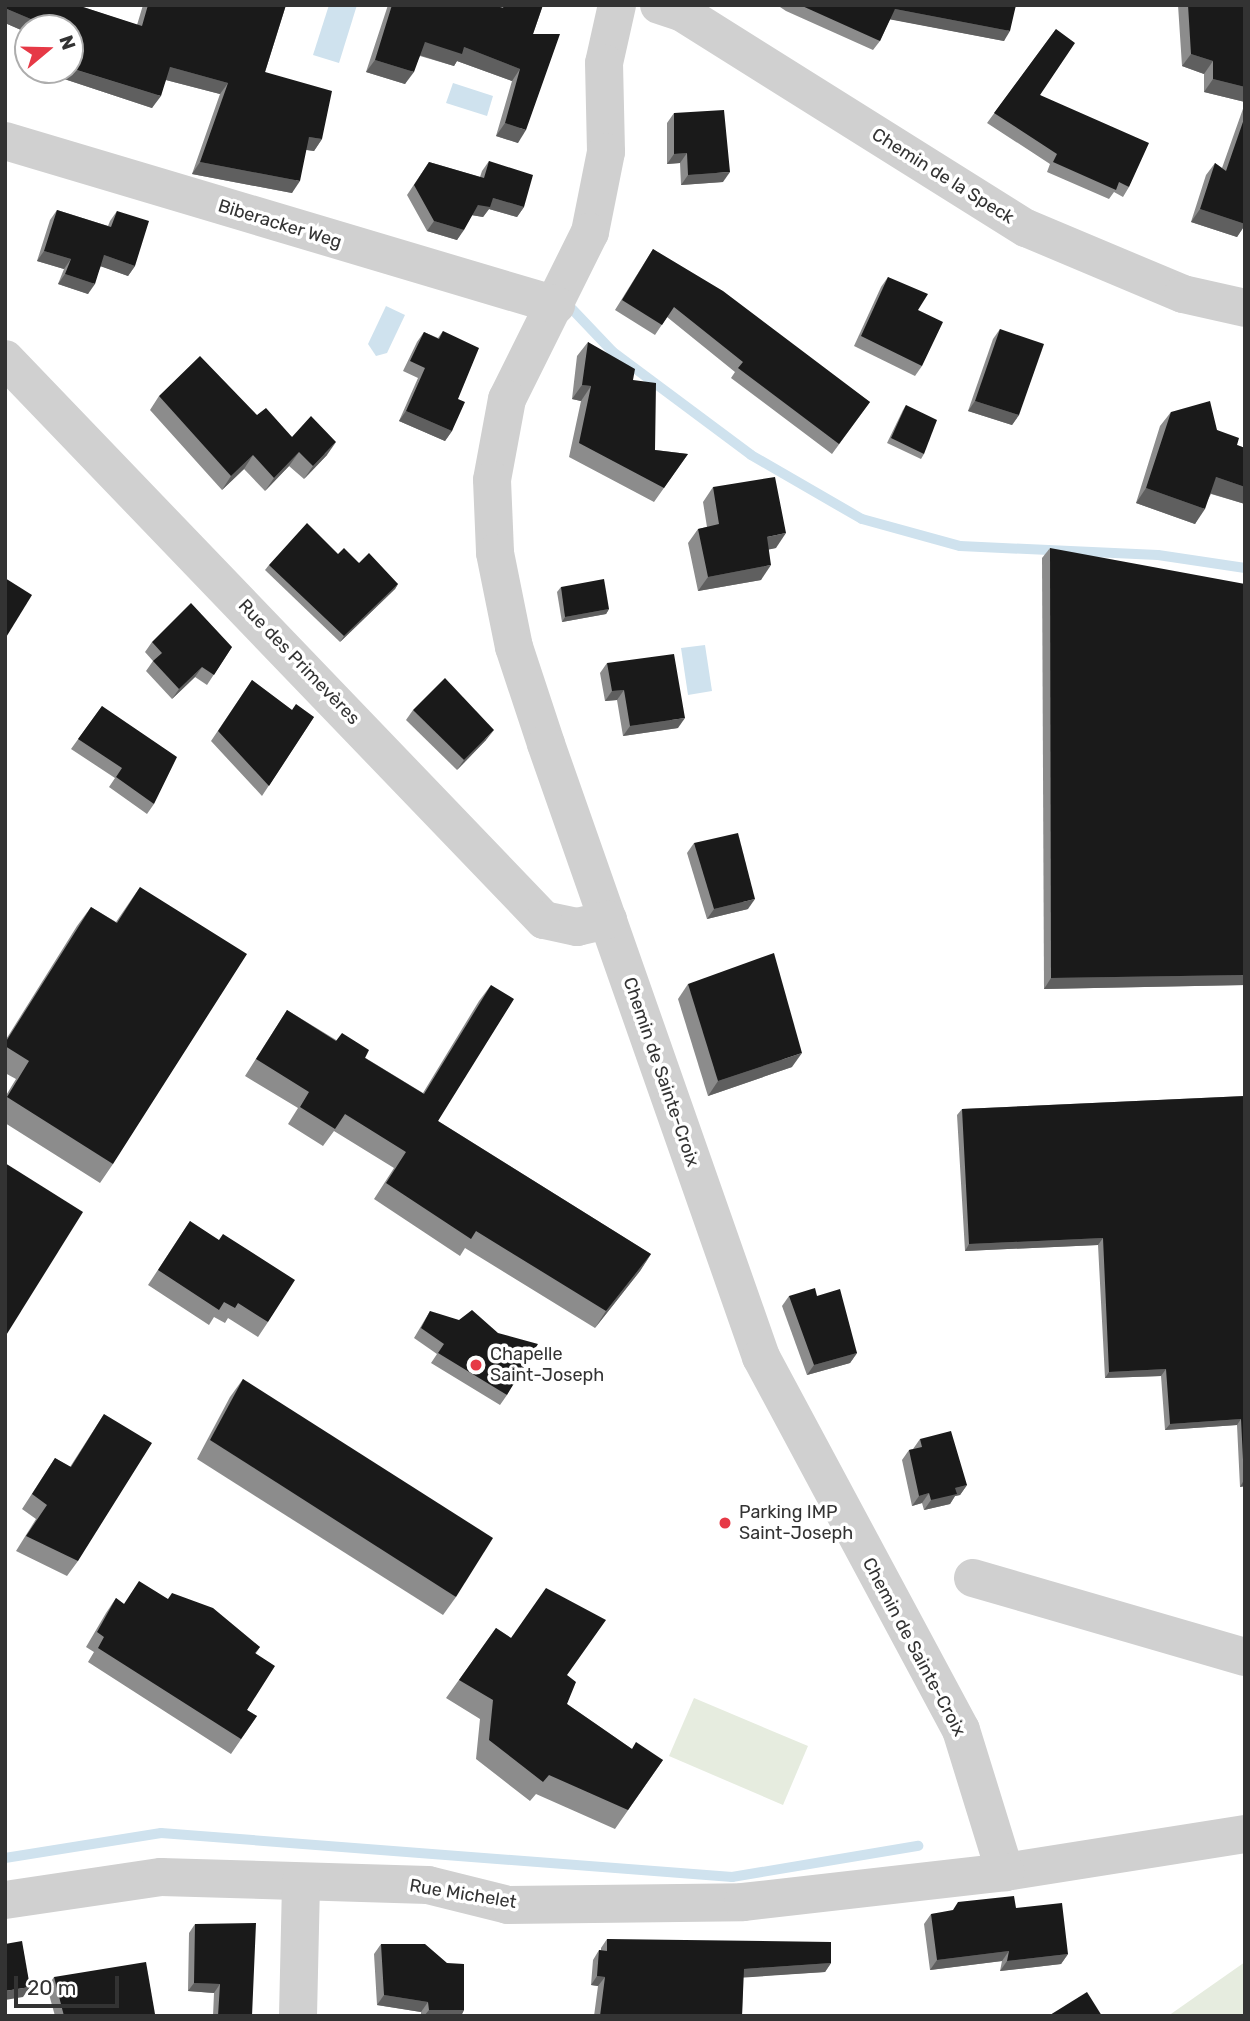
<!DOCTYPE html>
<html>
<head>
<meta charset="utf-8">
<style>
  body { margin:0 }
  #map { position:relative; width:1250px; height:2021px; overflow:hidden; background:#fff; font-family:Rubik,sans-serif }
  div>[style] { position:absolute }
  .green>* { inset:0; background:#e6ecdf }
  .water>* { inset:0; background:#cfe2ee }
  .stream>* { height:10px; margin:-5px; padding:0 5px; transform-origin:5px; border-radius:5px; background:#cfe2ee }
  .minor>* { height:38px; margin:-19px; padding:0 19px; transform-origin:19px; border-radius:19px; background:#d0d0d0 }
  .wall>* { inset:0; background:#8c8c8c }
  .shaded-wall>* { inset:0; background:#5f5f5f }
  .building>* { inset:0; background:#1a1a1a }
  .dots>* { width:19px; height:19px; translate:-50% -50%; box-sizing:border-box; border:4px solid #fff; border-radius:50% }
  span { translate:-50% -50%; white-space:nowrap; text-align:center; line-height:1.15; -webkit-text-stroke:7px #fff; paint-order:stroke }
  .street-label { font-size:18px; color:#333 }
  .poi-label { font-size:18px; color:#333 }
  .left { translate:0 -50%; text-align:left }
  .frame { position:absolute; inset:0; border:7px solid #333; pointer-events:none }
  .north { position:absolute; left:14px; top:14px; width:70px; height:70px; box-sizing:border-box; background:#fff; border:2px solid #adadad; border-radius:50%; rotate:71deg; font-size:19px; font-weight:700; line-height:28px; text-align:center; color:#333 }
  .north::after { content:''; display:block; margin:auto; width:24px; height:32px; background:#e63946; clip-path:polygon(50% 0,100% 100%,50% 72%,0 100%) }
  .scale { position:absolute; left:14px; top:1976px; width:105px; height:32px; box-sizing:border-box; border:4px solid #333; border-top:0; padding-left:9px; font-size:21px; line-height:24px; white-space:nowrap; color:#333; -webkit-text-stroke:5px #fff; paint-order:stroke }
</style>
</head>
<body>
<div id="map">
  <div class="green">
    <i style="clip-path:polygon(694px 1698px,808px 1746px,783px 1805px,669px 1756px)"></i>
    <i style="clip-path:polygon(1245px 1962px,1245px 2016px,1168px 2016px)"></i>
  </div>
  <div class="water">
    <i style="clip-path:polygon(329px 5px,357px 5px,339px 63px,313px 55px)"></i>
    <i style="clip-path:polygon(453px 83px,493px 96px,487px 116px,446px 103px)"></i>
    <i style="clip-path:polygon(386px 306px,405px 315px,387px 353px,376px 356px,368px 344px)"></i>
    <i style="clip-path:polygon(705px 645px,712px 691px,688px 695px,681px 648px)"></i>
  </div>
  <div class="stream">
    <i style="left:572px;top:309px;width:59px;rotate:46.4deg"></i>
    <i style="left:613px;top:352px;width:172px;rotate:36.7deg"></i>
    <i style="left:751px;top:455px;width:128px;rotate:30deg"></i>
    <i style="left:862px;top:519px;width:102px;rotate:15.4deg"></i>
    <i style="left:960px;top:546px;width:198px;rotate:2.6deg"></i>
    <i style="left:1158px;top:555px;width:88px;rotate:8.5deg"></i>
    <i style="left:5px;top:1858px;width:158px;rotate:-9.1deg"></i>
    <i style="left:161px;top:1833px;width:573px;rotate:4.41deg"></i>
    <i style="left:732px;top:1877px;width:189px;rotate:-9.5deg"></i>
  </div>
  <div class="minor">
    <i style="left:617px;top:5px;width:59px;rotate:102.6deg"></i>
    <i style="left:604px;top:63px;width:89px;rotate:88.7deg"></i>
    <i style="left:606px;top:152px;width:82px;rotate:101.3deg"></i>
    <i style="left:590px;top:232px;width:186px;rotate:116.4deg"></i>
    <i style="left:507px;top:399px;width:82px;rotate:100.5deg"></i>
    <i style="left:492px;top:480px;width:73px;rotate:87.6deg"></i>
    <i style="left:495px;top:553px;width:96px;rotate:78.6deg"></i>
    <i style="left:514px;top:647px;width:102px;rotate:71.7deg"></i>
    <i style="left:546px;top:744px;width:650px;rotate:70.67deg"></i>
    <i style="left:761px;top:1357px;width:423px;rotate:61.8deg"></i>
    <i style="left:961px;top:1730px;width:149px;rotate:72.8deg"></i>
    <i style="left:1005px;top:1872px;width:243px;rotate:-9deg"></i>
    <i style="left:659px;top:5px;width:23px;rotate:18deg"></i>
    <i style="left:681px;top:12px;width:407px;rotate:32.1deg"></i>
    <i style="left:1026px;top:228px;width:170px;rotate:22.8deg"></i>
    <i style="left:1183px;top:294px;width:64px;rotate:12.7deg"></i>
    <i style="left:5px;top:141px;width:575px;rotate:16.58deg"></i>
    <i style="left:5px;top:359px;width:778px;rotate:46.15deg"></i>
    <i style="left:544px;top:920px;width:34px;rotate:12deg"></i>
    <i style="left:577px;top:927px;width:32px;rotate:-13deg"></i>
    <i style="left:973px;top:1578px;width:283px;rotate:16.2deg"></i>
    <i style="left:5px;top:1900px;width:158px;rotate:-8.4deg"></i>
    <i style="left:161px;top:1877px;width:267px;rotate:1.7deg"></i>
    <i style="left:428px;top:1885px;width:82px;rotate:14deg"></i>
    <i style="left:508px;top:1905px;width:235px;rotate:-0.7deg"></i>
    <i style="left:743px;top:1902px;width:264px;rotate:-6.5deg"></i>
    <i style="left:298px;top:2016px;width:134px;rotate:-88.7deg"></i>
  </div>
  <div class="wall">
    <i style="clip-path:polygon(5px 5px,80px 6px,137px 25px,143px 5px,286px 5px,265px 72px,322px 139px,314px 151px,306px 150px,292px 193px,192px 174px,220px 94px,166px 80px,152px 108px,37px 70px,70px 70px,70px 28px,28px 28px,28px 33px,5px 23px)"></i>
    <i style="clip-path:polygon(388px 5px,494px 5px,499px 7px,500px 5px,543px 5px,533px 34px,518px 143px,496px 136px,512px 81px,457px 61px,454px 66px,420px 56px,405px 84px,366px 72px)"></i>
    <i style="clip-path:polygon(777px 5px,1016px 5px,1004px 41px,890px 19px,880px 41px,873px 50px,786px 11px)"></i>
    <i style="clip-path:polygon(1178px 5px,1245px 5px,1245px 102px,1204px 92px,1204px 74px,1182px 66px)"></i>
    <i style="clip-path:polygon(1056px 29px,1040px 95px,1129px 187px,1123px 197px,1114px 192px,1109px 199px,1047px 172px,1050px 164px,987px 123px)"></i>
    <i style="clip-path:polygon(1245px 103px,1245px 225px,1237px 237px,1191px 222px,1206px 175px,1215px 163px,1222px 168px)"></i>
    <i style="clip-path:polygon(674px 113px,723px 182px,681px 185px,680px 163px,667px 164px,667px 123px)"></i>
    <i style="clip-path:polygon(489px 161px,524px 207px,517px 217px,489px 209px,483px 217px,472px 215px,457px 240px,427px 231px,407px 195px,429px 162px,480px 177px,482px 171px)"></i>
    <i style="clip-path:polygon(57px 210px,108px 226px,110px 221px,117px 211px,135px 266px,128px 276px,101px 266px,88px 294px,58px 284px,64px 269px,37px 261px,50px 220px)"></i>
    <i style="clip-path:polygon(653px 249px,870px 402px,832px 454px,731px 378px,735px 372px,667px 317px,655px 335px,615px 310px)"></i>
    <i style="clip-path:polygon(888px 277px,918px 310px,922px 366px,915px 376px,854px 346px,881px 287px)"></i>
    <i style="clip-path:polygon(1000px 329px,1019px 415px,1012px 425px,968px 411px,993px 339px)"></i>
    <i style="clip-path:polygon(443px 331px,458px 399px,452px 431px,445px 441px,399px 421px,418px 378px,403px 371px,417px 342px,424px 332px,438px 338px)"></i>
    <i style="clip-path:polygon(588px 342px,633px 380px,655px 450px,688px 454px,654px 502px,569px 457px,581px 401px,572px 399px,577px 356px)"></i>
    <i style="clip-path:polygon(159px 396px,257px 415px,292px 437px,327px 455px,304px 479px,289px 466px,265px 491px,244px 469px,222px 490px,150px 410px)"></i>
    <i style="clip-path:polygon(906px 405px,924px 454px,921px 459px,887px 443px,903px 410px)"></i>
    <i style="clip-path:polygon(1171px 412px,1217px 430px,1237px 445px,1245px 448px,1245px 504px,1211px 494px,1195px 524px,1136px 503px,1160px 426px)"></i>
    <i style="clip-path:polygon(713px 487px,776px 548px,769px 549px,761px 580px,698px 591px,688px 543px,698px 529px,707px 527px,703px 502px)"></i>
    <i style="clip-path:polygon(1050px 548px,1245px 985px,1044px 989px,1042px 558px)"></i>
    <i style="clip-path:polygon(338px 554px,359px 563px,398px 584px,395px 589px,340px 642px,265px 570px,269px 565px)"></i>
    <i style="clip-path:polygon(561px 587px,609px 609px,606px 614px,562px 622px,557px 592px)"></i>
    <i style="clip-path:polygon(152px 642px,232px 647px,207px 685px,195px 677px,172px 699px,146px 671px,153px 661px,145px 652px)"></i>
    <i style="clip-path:polygon(607px 663px,678px 728px,623px 736px,617px 700px,605px 701px,600px 673px)"></i>
    <i style="clip-path:polygon(252px 680px,292px 710px,314px 717px,262px 796px,211px 741px)"></i>
    <i style="clip-path:polygon(102px 706px,154px 804px,147px 814px,109px 787px,115px 778px,71px 749px)"></i>
    <i style="clip-path:polygon(413px 710px,486px 740px,457px 770px,406px 720px)"></i>
    <i style="clip-path:polygon(694px 843px,748px 909px,707px 919px,687px 853px)"></i>
    <i style="clip-path:polygon(140px 887px,113px 1164px,100px 1183px,5px 1123px,5px 1097px,16px 1079px,5px 1073px,5px 1041px,77px 926px,91px 907px,116px 922px)"></i>
    <i style="clip-path:polygon(688px 984px,792px 1067px,708px 1096px,678px 999px)"></i>
    <i style="clip-path:polygon(491px 985px,438px 1121px,651px 1254px,640px 1271px,595px 1328px,465px 1248px,460px 1256px,374px 1199px,394px 1168px,334px 1131px,323px 1146px,288px 1124px,298px 1108px,245px 1076px,287px 1010px,423px 1093px,479px 1001px)"></i>
    <i style="clip-path:polygon(1245px 1096px,1245px 1486px,1240px 1487px,1237px 1425px,1165px 1430px,1161px 1376px,1105px 1378px,1098px 1245px,965px 1251px,957px 1115px,962px 1109px)"></i>
    <i style="clip-path:polygon(190px 1221px,268px 1322px,258px 1337px,228px 1318px,225px 1323px,214px 1317px,209px 1325px,148px 1285px)"></i>
    <i style="clip-path:polygon(789px 1296px,817px 1296px,857px 1353px,850px 1363px,807px 1375px,782px 1306px)"></i>
    <i style="clip-path:polygon(430px 1311px,507px 1395px,500px 1405px,431px 1363px,437px 1354px,414px 1338px)"></i>
    <i style="clip-path:polygon(243px 1379px,456px 1597px,443px 1615px,197px 1459px,230px 1397px)"></i>
    <i style="clip-path:polygon(104px 1414px,78px 1561px,67px 1576px,16px 1551px,36px 1519px,22px 1509px,55px 1458px,70px 1467px)"></i>
    <i style="clip-path:polygon(920px 1439px,967px 1485px,960px 1495px,955px 1496px,950px 1504px,924px 1510px,922px 1503px,912px 1506px,902px 1460px,909px 1450px,913px 1449px)"></i>
    <i style="clip-path:polygon(116px 1598px,124px 1604px,168px 1599px,260px 1647px,256px 1653px,247px 1710px,257px 1716px,231px 1754px,88px 1662px,94px 1652px,86px 1647px,106px 1613px)"></i>
    <i style="clip-path:polygon(496px 1628px,567px 1675px,567px 1704px,632px 1749px,663px 1760px,615px 1829px,536px 1794px,530px 1801px,476px 1759px,480px 1719px,446px 1698px)"></i>
    <i style="clip-path:polygon(1016px 1908px,1068px 1954px,1061px 1964px,1000px 1971px,1002px 1961px,930px 1970px,924px 1924px,931px 1914px)"></i>
    <i style="clip-path:polygon(195px 1924px,252px 2016px,213px 2016px,214px 1993px,188px 1991px,189px 1933px)"></i>
    <i style="clip-path:polygon(607px 1939px,831px 1963px,825px 1972px,743px 1977px,742px 2016px,594px 2016px,598px 1986px,591px 1985px,593px 1960px,599px 1950px,601px 1950px,601px 1948px)"></i>
    <i style="clip-path:polygon(381px 1944px,464px 2010px,461px 2016px,421px 2016px,421px 2012px,377px 2005px,374px 1954px)"></i>
    <i style="clip-path:polygon(54px 1977px,155px 2014px,154px 2016px,55px 2016px,47px 1987px)"></i>
  </div>
  <div class="shaded-wall">
    <i style="clip-path:polygon(7px 9px,52px 28px,28px 28px,28px 33px,5px 23px,5px 11px)"></i>
    <i style="clip-path:polygon(895px 9px,1010px 31px,1004px 41px,888px 19px)"></i>
    <i style="clip-path:polygon(425px 42px,464px 47px,520px 69px,512px 81px,457px 61px,454px 66px,416px 54px)"></i>
    <i style="clip-path:polygon(1191px 54px,1213px 61px,1204px 74px,1182px 66px)"></i>
    <i style="clip-path:polygon(375px 60px,414px 72px,405px 84px,366px 72px)"></i>
    <i style="clip-path:polygon(170px 67px,228px 83px,220px 94px,162px 79px)"></i>
    <i style="clip-path:polygon(70px 68px,161px 96px,152px 108px,37px 70px,70px 70px)"></i>
    <i style="clip-path:polygon(1213px 79px,1245px 87px,1245px 102px,1204px 92px)"></i>
    <i style="clip-path:polygon(505px 123px,526px 130px,518px 143px,496px 136px)"></i>
    <i style="clip-path:polygon(309px 137px,322px 139px,314px 151px,301px 149px)"></i>
    <i style="clip-path:polygon(687px 153px,680px 163px,667px 164px,674px 154px)"></i>
    <i style="clip-path:polygon(200px 162px,300px 181px,292px 193px,192px 174px)"></i>
    <i style="clip-path:polygon(730px 172px,723px 182px,681px 185px,688px 175px)"></i>
    <i style="clip-path:polygon(493px 198px,524px 207px,517px 217px,489px 209px,483px 217px,471px 215px,478px 205px)"></i>
    <i style="clip-path:polygon(1200px 209px,1245px 224px,1245px 225px,1237px 237px,1191px 222px)"></i>
    <i style="clip-path:polygon(434px 221px,464px 230px,457px 240px,427px 231px)"></i>
    <i style="clip-path:polygon(44px 251px,71px 259px,64px 269px,37px 261px)"></i>
    <i style="clip-path:polygon(104px 255px,135px 266px,128px 276px,97px 265px)"></i>
    <i style="clip-path:polygon(65px 274px,95px 284px,88px 294px,58px 284px)"></i>
    <i style="clip-path:polygon(582px 385px,591px 386px,581px 401px,572px 399px)"></i>
    <i style="clip-path:polygon(975px 401px,1019px 415px,1012px 425px,968px 411px)"></i>
    <i style="clip-path:polygon(406px 411px,452px 431px,445px 441px,399px 421px)"></i>
    <i style="clip-path:polygon(336px 442px,327px 455px,304px 479px,313px 466px)"></i>
    <i style="clip-path:polygon(299px 452px,289px 466px,265px 491px,274px 478px)"></i>
    <i style="clip-path:polygon(253px 455px,244px 469px,222px 490px,231px 476px)"></i>
    <i style="clip-path:polygon(1216px 477px,1245px 487px,1245px 504px,1206px 492px)"></i>
    <i style="clip-path:polygon(1146px 488px,1205px 509px,1195px 524px,1136px 503px)"></i>
    <i style="clip-path:polygon(786px 533px,776px 548px,757px 552px,767px 537px)"></i>
    <i style="clip-path:polygon(771px 565px,761px 580px,698px 591px,708px 577px)"></i>
    <i style="clip-path:polygon(398px 584px,395px 589px,340px 642px,344px 636px)"></i>
    <i style="clip-path:polygon(609px 609px,606px 614px,562px 622px,565px 617px)"></i>
    <i style="clip-path:polygon(202px 667px,195px 677px,172px 699px,179px 689px)"></i>
    <i style="clip-path:polygon(624px 690px,617px 700px,605px 701px,612px 691px)"></i>
    <i style="clip-path:polygon(685px 718px,678px 728px,623px 736px,630px 726px)"></i>
    <i style="clip-path:polygon(494px 730px,486px 740px,457px 770px,464px 760px)"></i>
    <i style="clip-path:polygon(755px 899px,748px 909px,707px 919px,714px 909px)"></i>
    <i style="clip-path:polygon(1245px 975px,1245px 985px,1044px 989px,1051px 978px)"></i>
    <i style="clip-path:polygon(802px 1053px,792px 1067px,708px 1096px,718px 1081px)"></i>
    <i style="clip-path:polygon(1103px 1238px,1098px 1245px,965px 1251px,969px 1244px)"></i>
    <i style="clip-path:polygon(651px 1254px,640px 1271px,595px 1328px,606px 1311px)"></i>
    <i style="clip-path:polygon(857px 1353px,850px 1363px,807px 1375px,814px 1365px)"></i>
    <i style="clip-path:polygon(1166px 1369px,1161px 1376px,1105px 1378px,1109px 1372px)"></i>
    <i style="clip-path:polygon(1241px 1419px,1237px 1425px,1165px 1430px,1170px 1424px)"></i>
    <i style="clip-path:polygon(1244px 1480px,1245px 1486px,1240px 1487px)"></i>
    <i style="clip-path:polygon(967px 1485px,960px 1495px,955px 1496px,950px 1504px,924px 1510px,931px 1500px,955px 1488px)"></i>
    <i style="clip-path:polygon(929px 1493px,922px 1503px,912px 1506px,919px 1496px)"></i>
    <i style="clip-path:polygon(1009px 1951px,1002px 1961px,930px 1970px,937px 1960px)"></i>
    <i style="clip-path:polygon(1068px 1954px,1061px 1964px,1000px 1971px,1007px 1961px)"></i>
    <i style="clip-path:polygon(831px 1963px,825px 1972px,737px 1978px,744px 1969px)"></i>
    <i style="clip-path:polygon(597px 1976px,605px 1977px,598px 1986px,591px 1985px)"></i>
    <i style="clip-path:polygon(194px 1983px,220px 1984px,214px 1993px,188px 1991px)"></i>
    <i style="clip-path:polygon(30px 1987px,23px 1997px,5px 2000px,5px 1991px)"></i>
    <i style="clip-path:polygon(384px 1995px,428px 2002px,421px 2012px,377px 2005px)"></i>
    <i style="clip-path:polygon(429px 2010px,464px 2010px,461px 2016px,424px 2016px)"></i>
  </div>
  <div class="building">
    <i style="clip-path:polygon(5px 5px,81px 5px,80px 6px,142px 26px,148px 5px,286px 5px,265px 72px,332px 91px,322px 139px,309px 137px,300px 181px,200px 162px,228px 83px,170px 67px,161px 96px,77px 70px,70px 68px,70px 28px,52px 28px,7px 9px,5px 13px)"></i>
    <i style="clip-path:polygon(392px 5px,494px 5px,503px 8px,504px 5px,543px 5px,533px 34px,560px 34px,526px 130px,505px 123px,520px 69px,464px 47px,462px 54px,425px 42px,414px 72px,375px 60px)"></i>
    <i style="clip-path:polygon(800px 5px,1016px 5px,1010px 31px,895px 9px,880px 41px)"></i>
    <i style="clip-path:polygon(1188px 5px,1245px 5px,1245px 87px,1213px 79px,1213px 61px,1191px 54px)"></i>
    <i style="clip-path:polygon(1056px 29px,1075px 43px,1040px 95px,1149px 143px,1129px 187px,1119px 182px,1116px 190px,1053px 162px,1057px 154px,994px 113px)"></i>
    <i style="clip-path:polygon(724px 110px,730px 172px,688px 175px,687px 153px,674px 154px,674px 113px)"></i>
    <i style="clip-path:polygon(1245px 116px,1245px 224px,1200px 209px,1215px 163px,1226px 171px)"></i>
    <i style="clip-path:polygon(489px 161px,533px 175px,524px 207px,493px 198px,490px 207px,478px 205px,464px 230px,434px 221px,414px 185px,429px 162px,484px 178px)"></i>
    <i style="clip-path:polygon(57px 210px,111px 227px,117px 211px,149px 221px,135px 266px,104px 255px,95px 284px,65px 274px,71px 259px,44px 251px)"></i>
    <i style="clip-path:polygon(653px 249px,723px 291px,870px 402px,839px 444px,738px 368px,743px 362px,674px 307px,662px 325px,622px 300px)"></i>
    <i style="clip-path:polygon(888px 277px,928px 294px,918px 310px,943px 322px,922px 366px,861px 336px)"></i>
    <i style="clip-path:polygon(1000px 329px,1044px 344px,1019px 415px,975px 401px)"></i>
    <i style="clip-path:polygon(443px 331px,479px 348px,458px 399px,465px 402px,452px 431px,406px 411px,425px 368px,410px 361px,424px 332px,439px 339px)"></i>
    <i style="clip-path:polygon(588px 342px,635px 369px,633px 380px,656px 383px,655px 450px,688px 454px,664px 488px,579px 443px,591px 386px,582px 385px)"></i>
    <i style="clip-path:polygon(200px 356px,257px 415px,266px 408px,292px 437px,311px 416px,336px 442px,313px 466px,299px 452px,274px 478px,253px 455px,231px 476px,159px 396px)"></i>
    <i style="clip-path:polygon(1210px 401px,1217px 430px,1239px 438px,1237px 445px,1245px 448px,1245px 487px,1216px 477px,1205px 509px,1146px 488px,1171px 412px)"></i>
    <i style="clip-path:polygon(906px 405px,937px 420px,924px 454px,891px 438px)"></i>
    <i style="clip-path:polygon(775px 477px,786px 533px,767px 537px,771px 565px,708px 577px,698px 529px,719px 524px,713px 487px)"></i>
    <i style="clip-path:polygon(307px 523px,338px 554px,344px 548px,359px 563px,369px 553px,398px 584px,344px 636px,269px 565px)"></i>
    <i style="clip-path:polygon(1050px 548px,1245px 584px,1245px 975px,1051px 978px)"></i>
    <i style="clip-path:polygon(5px 578px,32px 595px,5px 639px)"></i>
    <i style="clip-path:polygon(604px 579px,609px 609px,565px 617px,561px 587px)"></i>
    <i style="clip-path:polygon(191px 603px,232px 647px,214px 675px,202px 667px,179px 689px,153px 661px,162px 653px,152px 642px)"></i>
    <i style="clip-path:polygon(674px 654px,685px 718px,630px 726px,624px 690px,612px 691px,607px 663px)"></i>
    <i style="clip-path:polygon(445px 678px,494px 730px,464px 760px,413px 710px)"></i>
    <i style="clip-path:polygon(252px 680px,292px 710px,296px 704px,314px 717px,269px 786px,218px 731px)"></i>
    <i style="clip-path:polygon(102px 706px,177px 757px,154px 804px,116px 777px,122px 768px,78px 739px)"></i>
    <i style="clip-path:polygon(738px 833px,755px 899px,714px 909px,694px 843px)"></i>
    <i style="clip-path:polygon(140px 887px,247px 954px,113px 1164px,7px 1097px,29px 1061px,5px 1046px,5px 1043px,91px 907px,117px 923px)"></i>
    <i style="clip-path:polygon(774px 953px,802px 1053px,718px 1081px,688px 984px)"></i>
    <i style="clip-path:polygon(491px 985px,514px 999px,438px 1121px,651px 1254px,606px 1311px,476px 1231px,471px 1239px,386px 1183px,406px 1152px,345px 1114px,335px 1129px,300px 1107px,309px 1092px,256px 1059px,287px 1010px,336px 1041px,342px 1033px,369px 1050px,365px 1058px,424px 1094px)"></i>
    <i style="clip-path:polygon(1245px 1096px,1245px 1480px,1244px 1480px,1241px 1419px,1170px 1424px,1166px 1369px,1109px 1372px,1103px 1238px,969px 1244px,962px 1109px)"></i>
    <i style="clip-path:polygon(5px 1163px,83px 1212px,5px 1337px)"></i>
    <i style="clip-path:polygon(190px 1221px,219px 1240px,223px 1234px,295px 1280px,268px 1322px,238px 1303px,235px 1308px,224px 1302px,219px 1310px,158px 1270px)"></i>
    <i style="clip-path:polygon(815px 1288px,817px 1296px,840px 1289px,857px 1353px,814px 1365px,789px 1296px)"></i>
    <i style="clip-path:polygon(472px 1310px,498px 1333px,538px 1344px,507px 1395px,438px 1353px,444px 1344px,421px 1328px,430px 1311px,459px 1320px)"></i>
    <i style="clip-path:polygon(243px 1379px,493px 1538px,456px 1597px,210px 1440px)"></i>
    <i style="clip-path:polygon(104px 1414px,152px 1443px,78px 1561px,26px 1536px,47px 1505px,32px 1494px,55px 1458px,71px 1467px)"></i>
    <i style="clip-path:polygon(951px 1431px,967px 1485px,955px 1488px,957px 1494px,931px 1500px,929px 1493px,919px 1496px,909px 1450px,922px 1447px,920px 1439px)"></i>
    <i style="clip-path:polygon(139px 1581px,168px 1599px,172px 1593px,213px 1608px,260px 1647px,255px 1653px,275px 1666px,247px 1710px,257px 1716px,241px 1739px,98px 1648px,104px 1637px,97px 1632px,116px 1598px,124px 1604px)"></i>
    <i style="clip-path:polygon(546px 1588px,606px 1620px,567px 1675px,576px 1682px,567px 1704px,632px 1749px,636px 1742px,663px 1760px,628px 1810px,549px 1775px,543px 1782px,489px 1740px,493px 1700px,459px 1680px,496px 1628px,511px 1638px)"></i>
    <i style="clip-path:polygon(1014px 1896px,1016px 1908px,1062px 1903px,1068px 1954px,1007px 1961px,1009px 1951px,937px 1960px,931px 1914px,953px 1910px,958px 1902px)"></i>
    <i style="clip-path:polygon(256px 1923px,252px 2016px,218px 2016px,220px 1984px,194px 1983px,195px 1924px)"></i>
    <i style="clip-path:polygon(607px 1939px,831px 1942px,831px 1963px,744px 1969px,742px 2016px,600px 2016px,605px 1977px,597px 1976px,599px 1950px,607px 1951px)"></i>
    <i style="clip-path:polygon(22px 1941px,30px 1987px,5px 1991px,5px 1944px)"></i>
    <i style="clip-path:polygon(381px 1944px,425px 1944px,447px 1963px,464px 1964px,464px 2010px,429px 2010px,428px 2002px,384px 1995px)"></i>
    <i style="clip-path:polygon(146px 1962px,155px 2014px,147px 2016px,64px 2016px,54px 1977px)"></i>
    <i style="clip-path:polygon(1087px 1992px,1102px 2016px,1051px 2016px,1050px 2015px)"></i>
  </div>
  <div class="dots">
    <i style="left:476px;top:1365px;background:#e63946"></i>
    <i style="left:725px;top:1523px;background:#e63946"></i>
  </div>
  <div class="street-label">
    <span style="left:943px;top:176px;rotate:32deg">Chemin de la Speck</span>
    <span style="left:280px;top:224px;rotate:17deg">Biberacker Weg</span>
    <span style="left:299px;top:662px;rotate:46deg">Rue des Primevères</span>
    <span style="left:661px;top:1072px;rotate:71deg">Chemin de Sainte-Croix</span>
    <span style="left:914px;top:1647px;rotate:62deg">Chemin de Sainte-Croix</span>
    <span style="left:463px;top:1894px;rotate:9deg">Rue Michelet</span>
  </div>
  <div class="poi-label">
    <span class="left" style="left:490px;top:1365px">Chapelle<br>Saint-Joseph</span>
    <span class="left" style="left:739px;top:1523px">Parking IMP<br>Saint-Joseph</span>
  </div>
  <div class="frame"></div>
  <div class="north">N</div>
  <div class="scale">20 m</div>
</div>
</body>
</html>
